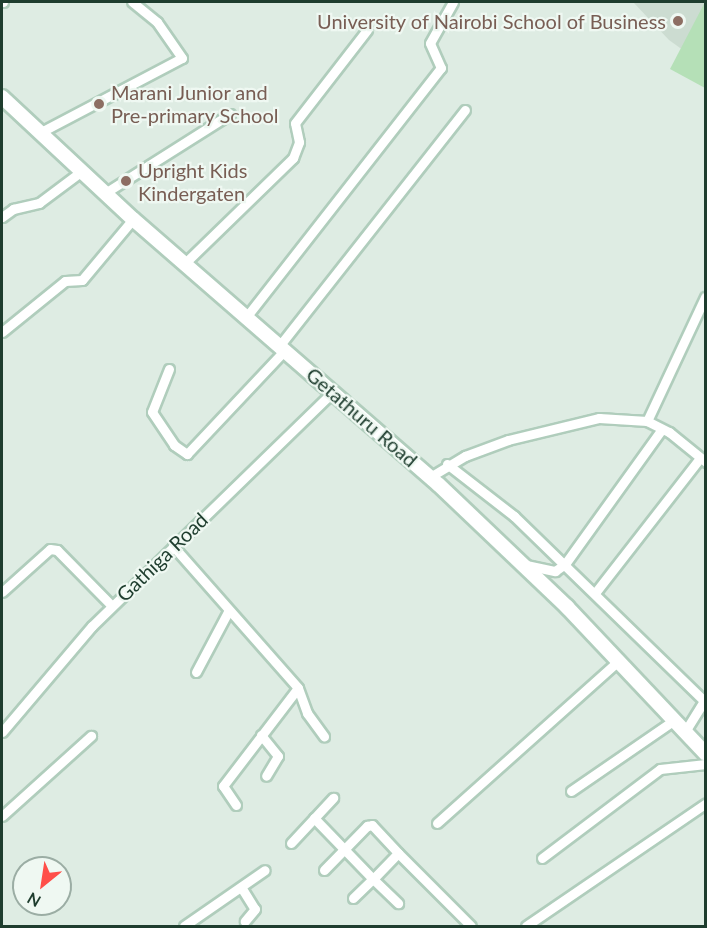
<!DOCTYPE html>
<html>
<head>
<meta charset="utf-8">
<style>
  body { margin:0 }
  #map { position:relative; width:707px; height:928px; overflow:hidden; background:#deece3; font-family:Lato,sans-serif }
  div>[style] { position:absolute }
  .built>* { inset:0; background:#ccdcd1 }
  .green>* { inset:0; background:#b5e0b7 }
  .roads { filter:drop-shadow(2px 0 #b0cdbc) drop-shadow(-2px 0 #b0cdbc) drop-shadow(0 2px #b0cdbc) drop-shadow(0 -2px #b0cdbc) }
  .minor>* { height:9px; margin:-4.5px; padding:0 4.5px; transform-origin:4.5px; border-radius:4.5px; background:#fff }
  .secondary>* { height:14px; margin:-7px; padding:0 7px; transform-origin:7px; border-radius:7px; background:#fff }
  .dots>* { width:16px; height:16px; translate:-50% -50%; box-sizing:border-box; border:3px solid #eff8f2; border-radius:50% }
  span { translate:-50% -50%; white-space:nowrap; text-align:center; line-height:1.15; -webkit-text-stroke:4.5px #eff8f2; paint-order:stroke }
  .education-label { font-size:20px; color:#785e54 }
  .right { translate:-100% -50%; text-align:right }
  .left { translate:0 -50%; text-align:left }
  .street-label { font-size:20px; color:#1e3d2e }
  .frame { position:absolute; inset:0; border:3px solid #1e3d2e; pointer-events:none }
  .north { position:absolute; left:12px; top:856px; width:60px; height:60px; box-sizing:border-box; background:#eff8f2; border:2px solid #9bada4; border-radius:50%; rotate:210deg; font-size:16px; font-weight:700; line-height:24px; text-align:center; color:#1e3d2e }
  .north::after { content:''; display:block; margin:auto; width:21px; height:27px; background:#ff4f49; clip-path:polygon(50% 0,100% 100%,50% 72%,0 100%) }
</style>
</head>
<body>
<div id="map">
  <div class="built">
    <i style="clip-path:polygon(633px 2px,705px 2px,705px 66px,669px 40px)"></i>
  </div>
  <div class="green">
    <i style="clip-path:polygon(705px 2px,705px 88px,670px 69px)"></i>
  </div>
  <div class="roads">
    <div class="minor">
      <i style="left:2px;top:2px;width:1px"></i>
      <i style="left:41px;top:132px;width:159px;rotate:-27.7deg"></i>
      <i style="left:182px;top:58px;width:44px;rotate:-124.8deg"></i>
      <i style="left:157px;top:22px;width:32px;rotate:-141deg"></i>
      <i style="left:105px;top:193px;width:148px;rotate:-32.3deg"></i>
      <i style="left:2px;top:217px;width:14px;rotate:-36deg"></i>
      <i style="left:13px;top:209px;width:27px;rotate:-13deg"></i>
      <i style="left:39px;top:203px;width:54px;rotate:-36.7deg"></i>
      <i style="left:185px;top:263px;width:151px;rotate:-44.2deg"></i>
      <i style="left:293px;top:158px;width:17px;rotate:-69deg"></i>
      <i style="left:299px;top:142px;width:19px;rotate:-102deg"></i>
      <i style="left:295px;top:123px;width:118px;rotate:-52.3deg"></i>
      <i style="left:247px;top:316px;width:315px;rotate:-52deg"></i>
      <i style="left:441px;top:68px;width:27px;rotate:-114deg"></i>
      <i style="left:430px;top:43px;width:47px;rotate:-60.7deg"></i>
      <i style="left:2px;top:332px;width:81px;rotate:-39deg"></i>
      <i style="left:65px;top:281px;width:17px;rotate:-3deg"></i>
      <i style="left:82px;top:280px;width:80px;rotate:-50.1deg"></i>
      <i style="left:280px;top:345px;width:299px;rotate:-51.8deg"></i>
      <i style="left:169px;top:369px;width:46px;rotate:111.6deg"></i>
      <i style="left:152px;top:412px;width:40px;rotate:56deg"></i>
      <i style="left:174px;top:445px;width:16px;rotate:35deg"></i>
      <i style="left:187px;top:454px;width:143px;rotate:-46.7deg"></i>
      <i style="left:647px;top:421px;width:137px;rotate:-64.9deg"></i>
      <i style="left:447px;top:464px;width:85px;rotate:37.8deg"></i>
      <i style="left:514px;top:516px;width:265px;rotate:44.2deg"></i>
      <i style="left:704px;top:701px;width:36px;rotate:122deg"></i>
      <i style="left:430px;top:477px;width:41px;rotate:-31deg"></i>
      <i style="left:465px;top:456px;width:46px;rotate:-20.4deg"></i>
      <i style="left:508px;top:440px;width:94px;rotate:-13.6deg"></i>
      <i style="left:599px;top:418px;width:48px;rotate:3.6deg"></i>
      <i style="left:647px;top:421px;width:25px;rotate:27deg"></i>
      <i style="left:669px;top:432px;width:48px;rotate:39deg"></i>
      <i style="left:173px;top:546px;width:189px;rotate:48.6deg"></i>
      <i style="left:298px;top:688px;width:27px;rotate:70deg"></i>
      <i style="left:307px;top:713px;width:29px;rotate:54deg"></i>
      <i style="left:526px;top:565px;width:30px;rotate:12deg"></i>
      <i style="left:555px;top:571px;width:12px;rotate:-35deg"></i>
      <i style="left:565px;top:564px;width:166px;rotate:-54.3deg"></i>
      <i style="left:2px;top:592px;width:64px;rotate:-41.9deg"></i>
      <i style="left:50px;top:549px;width:7px;rotate:8deg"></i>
      <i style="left:57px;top:550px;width:78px;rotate:45.5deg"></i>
      <i style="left:595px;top:593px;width:171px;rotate:-52.1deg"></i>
      <i style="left:196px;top:672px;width:70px;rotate:-62deg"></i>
      <i style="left:2px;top:732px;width:139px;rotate:-49.7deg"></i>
      <i style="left:92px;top:626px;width:336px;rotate:-44.2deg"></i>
      <i style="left:261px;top:735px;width:27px;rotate:51deg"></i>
      <i style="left:278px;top:756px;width:23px;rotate:121deg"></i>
      <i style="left:571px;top:791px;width:124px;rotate:-34.5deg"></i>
      <i style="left:236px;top:805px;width:23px;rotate:-124deg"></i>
      <i style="left:223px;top:786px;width:123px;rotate:-52.6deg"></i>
      <i style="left:2px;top:816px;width:120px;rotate:-42deg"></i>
      <i style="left:314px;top:818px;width:85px;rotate:46deg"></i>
      <i style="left:373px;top:879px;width:36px;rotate:-46deg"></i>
      <i style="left:398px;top:853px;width:103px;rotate:45deg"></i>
      <i style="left:437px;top:823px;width:244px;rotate:-41.8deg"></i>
      <i style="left:291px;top:843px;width:62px;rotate:-47deg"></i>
      <i style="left:542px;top:858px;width:148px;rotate:-37deg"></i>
      <i style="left:660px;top:769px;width:46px;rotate:-6.2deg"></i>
      <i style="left:324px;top:870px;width:62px;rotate:-45.7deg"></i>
      <i style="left:367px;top:826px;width:5px;rotate:-11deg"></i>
      <i style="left:372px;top:825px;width:38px;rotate:47deg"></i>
      <i style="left:241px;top:887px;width:26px;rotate:58deg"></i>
      <i style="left:255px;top:909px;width:16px;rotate:130deg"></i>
      <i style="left:353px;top:898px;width:28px;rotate:-44deg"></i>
      <i style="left:373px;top:879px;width:35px;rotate:44deg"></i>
      <i style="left:184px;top:926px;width:98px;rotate:-34.7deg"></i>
      <i style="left:526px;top:926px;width:218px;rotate:-34.3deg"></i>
    </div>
    <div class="secondary">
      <i style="left:2px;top:97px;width:179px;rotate:43deg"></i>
      <i style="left:133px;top:219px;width:405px;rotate:41deg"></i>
      <i style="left:439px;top:485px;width:177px;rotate:43.6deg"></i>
      <i style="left:567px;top:607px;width:202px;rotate:46.6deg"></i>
    </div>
  </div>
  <div class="dots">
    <i style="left:678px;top:21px;background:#8d6e63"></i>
    <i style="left:99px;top:104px;background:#8d6e63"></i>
    <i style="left:126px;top:181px;background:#8d6e63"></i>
  </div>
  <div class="education-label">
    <span class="right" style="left:666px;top:21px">University of Nairobi School of Business</span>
    <span class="left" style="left:111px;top:104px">Marani Junior and<br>Pre-primary School</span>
    <span class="left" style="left:138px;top:182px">Upright Kids<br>Kindergaten</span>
  </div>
  <div class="street-label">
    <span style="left:362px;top:417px;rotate:41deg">Getathuru Road</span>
    <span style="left:162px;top:557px;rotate:-44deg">Gathiga Road</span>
  </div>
  <div class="frame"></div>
  <div class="north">N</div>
</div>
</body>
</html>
